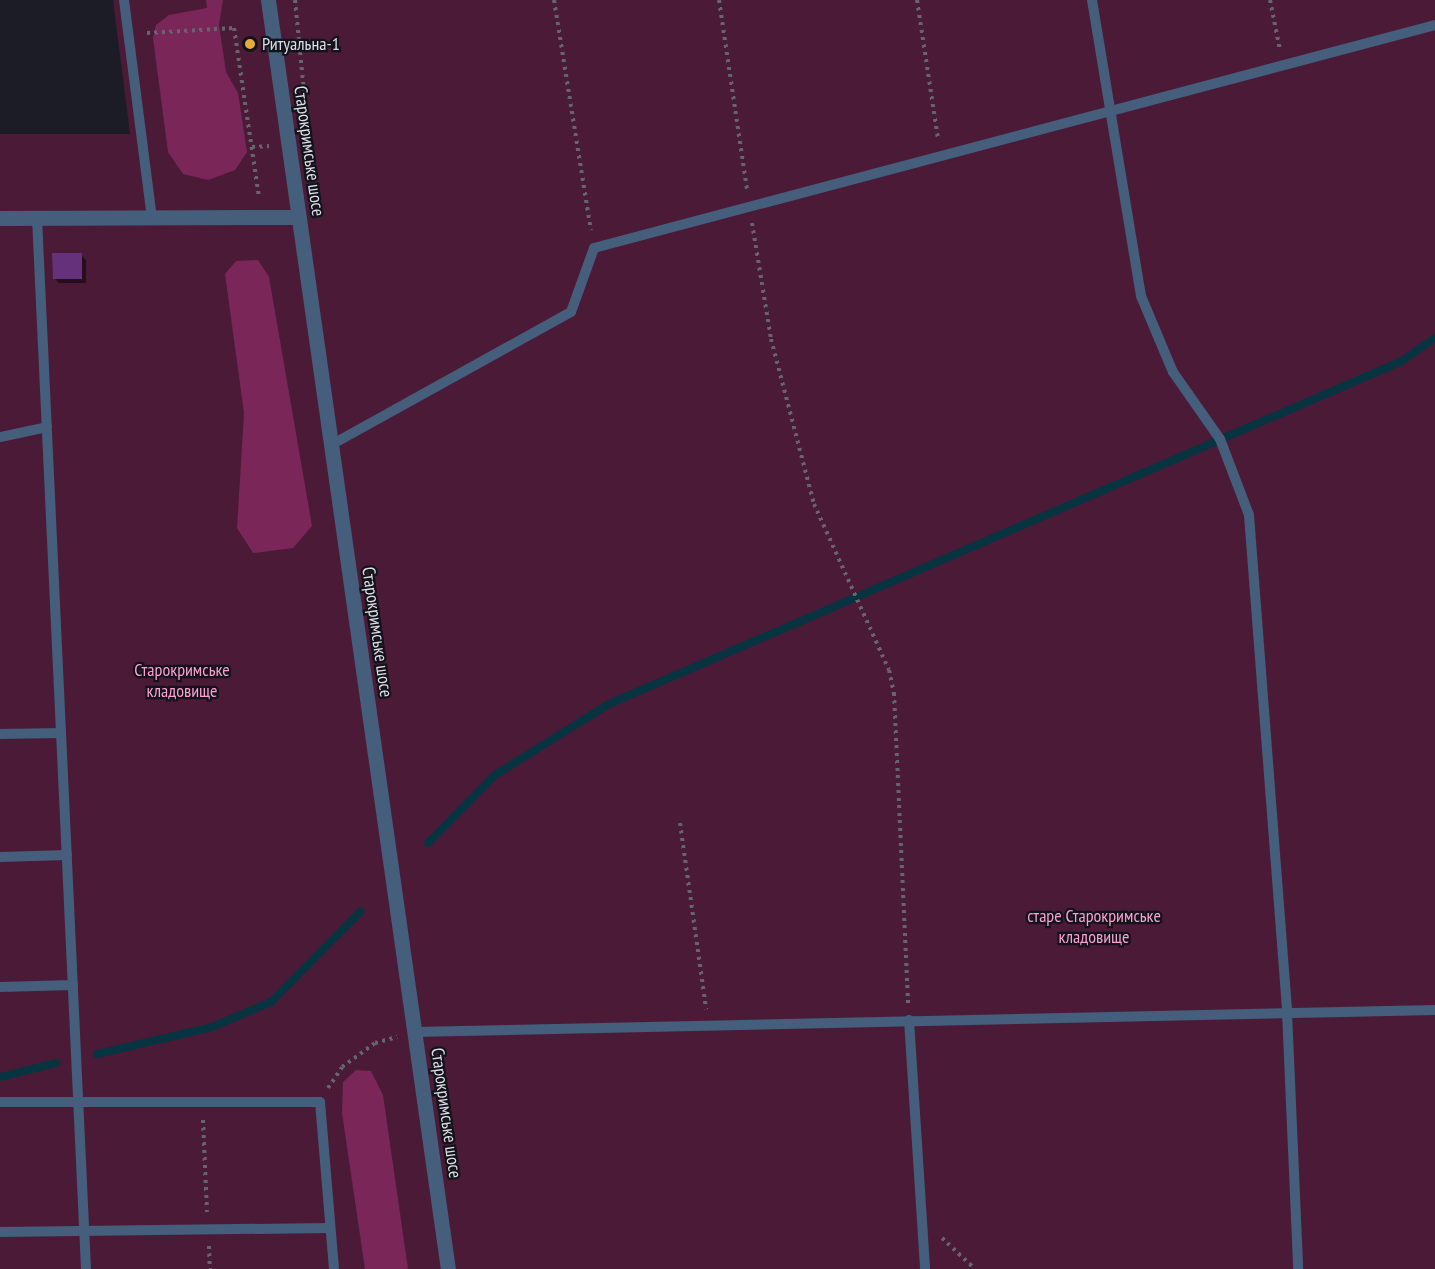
<!DOCTYPE html>
<html>
<head>
<meta charset="utf-8">
<style>
  body { margin:0 }
  #map { position:relative; width:1435px; height:1269px; overflow:hidden; background:#1c1c26; font-family:"PT Sans Narrow",sans-serif }
  div>[style] { position:absolute }
  .green>* { inset:0; background:#4b1a37 }
  .forest>* { inset:0; background:#7a2659 }
  .shadow>* { inset:0; background:#0007 }
  .stream>* { height:8px; margin:-4px; padding:0 4px; transform-origin:4px; border-radius:4px; background:#063541 }
  .building>* { inset:0; background:#66317b }
  .path>* { height:4px; margin-top:-2px; transform-origin:0; background:repeating-linear-gradient(90deg,#65656e 0 3px,transparent 0 7.5px) }
  .service>* { height:10px; margin:-5px; padding:0 5px; transform-origin:5px; border-radius:5px; background:#445e7c }
  .minor>* { height:15px; margin:-7.5px; padding:0 7.5px; transform-origin:7.5px; border-radius:7.5px; background:#445e7c }
  .tertiary>* { height:15px; margin:-7.5px; padding:0 7.5px; transform-origin:7.5px; border-radius:7.5px; background:#445e7c }
  .dots>* { width:16px; height:16px; translate:-50% -50%; box-sizing:border-box; border:3px solid #13131c; border-radius:50% }
  span { translate:-50% -50%; white-space:nowrap; text-align:center; line-height:1.15; -webkit-text-stroke:4.5px #13131c; paint-order:stroke }
  .poi-label { font-size:18px; color:#dddde4 }
  .left { translate:0 -50%; text-align:left }
  .street-label { font-size:18px; color:#dddde4 }
  .park-label { font-size:18px; color:#fd9fd1 }
</style>
</head>
<body>
<div id="map">
  <div class="green">
    <i style="clip-path:polygon(113px 0,1435px 0,1435px 1269px,0 1269px,0 134px,130px 134px)"></i>
  </div>
  <div class="forest">
    <i style="clip-path:polygon(206px 0,223px 0,219px 25px,226px 72px,238px 93px,247px 152px,235px 170px,208px 180px,183px 174px,168px 152px,153px 38px,156px 25px,169px 15px,207px 8px)"></i>
    <i style="clip-path:polygon(258px 260px,269px 277px,312px 526px,293px 548px,253px 553px,237px 528px,244px 413px,225px 274px,236px 261px)"></i>
    <i style="clip-path:polygon(356px 1070px,371px 1071px,383px 1095px,408px 1269px,365px 1269px,342px 1113px,343px 1082px)"></i>
  </div>
  <div class="shadow">
    <i style="clip-path:polygon(81px 255px,86px 260px,86px 283px,59px 283px,54px 278px)"></i>
  </div>
  <div class="stream">
    <i style="left:428px;top:843px;width:95px;rotate:-45.4deg"></i>
    <i style="left:495px;top:775px;width:134px;rotate:-31.9deg"></i>
    <i style="left:609px;top:704px;width:864px;rotate:-23.39deg"></i>
    <i style="left:1402px;top:361px;width:40px;rotate:-34.9deg"></i>
    <i style="left:97px;top:1054px;width:118px;rotate:-13.2deg"></i>
    <i style="left:212px;top:1027px;width:64px;rotate:-23deg"></i>
    <i style="left:271px;top:1002px;width:127px;rotate:-45.3deg"></i>
    <i style="left:0;top:1077px;width:58px;rotate:-14deg"></i>
  </div>
  <div class="building">
    <i style="clip-path:polygon(52px 253px,82px 253px,82px 279px,53px 279px)"></i>
  </div>
  <div class="path">
    <i style="left:295px;top:0;width:144px;rotate:84.4deg"></i>
    <i style="left:554px;top:0;width:233px;rotate:80.9deg"></i>
    <i style="left:719px;top:0;width:191px;rotate:81.6deg"></i>
    <i style="left:917px;top:0;width:141px;rotate:81.4deg"></i>
    <i style="left:1270px;top:0;width:51px;rotate:78.7deg"></i>
    <i style="left:147px;top:33px;width:87px;rotate:-3.3deg"></i>
    <i style="left:234px;top:28px;width:172px;rotate:81.6deg"></i>
    <i style="left:252px;top:147px;width:17px;rotate:-3deg"></i>
    <i style="left:752px;top:223px;width:118px;rotate:80.7deg"></i>
    <i style="left:771px;top:339px;width:171px;rotate:75.4deg"></i>
    <i style="left:814px;top:504px;width:182px;rotate:65.7deg"></i>
    <i style="left:889px;top:670px;width:24px;rotate:78deg"></i>
    <i style="left:894px;top:693px;width:311px;rotate:87.4deg"></i>
    <i style="left:680px;top:823px;width:188px;rotate:82deg"></i>
    <i style="left:328px;top:1088px;width:25px;rotate:-56deg"></i>
    <i style="left:342px;top:1067px;width:41px;rotate:-36deg"></i>
    <i style="left:375px;top:1043px;width:23px;rotate:-15deg"></i>
    <i style="left:203px;top:1120px;width:92px;rotate:87.5deg"></i>
    <i style="left:942px;top:1238px;width:45px;rotate:43.2deg"></i>
    <i style="left:209px;top:1246px;width:23px;rotate:88deg"></i>
  </div>
  <div class="service">
    <i style="left:124px;top:0;width:220px;rotate:82.7deg"></i>
    <i style="left:1092px;top:0;width:300px;rotate:80.6deg"></i>
    <i style="left:1141px;top:296px;width:82px;rotate:67.2deg"></i>
    <i style="left:1173px;top:372px;width:82px;rotate:55deg"></i>
    <i style="left:1220px;top:439px;width:81px;rotate:69.1deg"></i>
    <i style="left:1249px;top:515px;width:498px;rotate:85.6deg"></i>
    <i style="left:1287px;top:1012px;width:257px;rotate:87.5deg"></i>
    <i style="left:37px;top:218px;width:1052px;rotate:87.33deg"></i>
    <i style="left:0;top:437px;width:48px;rotate:-12deg"></i>
    <i style="left:331px;top:445px;width:274px;rotate:-29deg"></i>
    <i style="left:571px;top:312px;width:68px;rotate:-70.2deg"></i>
    <i style="left:594px;top:248px;width:870px;rotate:-14.85deg"></i>
    <i style="left:0;top:734px;width:61px;rotate:-0.9deg"></i>
    <i style="left:0;top:857px;width:67px;rotate:-1.7deg"></i>
    <i style="left:0;top:987px;width:73px;rotate:-1.6deg"></i>
    <i style="left:909px;top:1020px;width:250px;rotate:86.3deg"></i>
    <i style="left:414px;top:1032px;width:1021px;rotate:-1.23deg"></i>
    <i style="left:0;top:1102px;width:320px"></i>
    <i style="left:320px;top:1102px;width:168px;rotate:85.2deg"></i>
    <i style="left:0;top:1232px;width:330px;rotate:-0.7deg"></i>
  </div>
  <div class="minor">
    <i style="left:0;top:218px;width:298px;rotate:-0.2deg"></i>
  </div>
  <div class="tertiary">
    <i style="left:268px;top:0;width:1282px;rotate:81.93deg"></i>
  </div>
  <div class="dots">
    <i style="left:250px;top:44px;background:#e5ad35"></i>
  </div>
  <div class="poi-label">
    <span class="left" style="left:262px;top:44px">Ритуальна-1</span>
  </div>
  <div class="street-label">
    <span style="left:309px;top:151px;rotate:82deg">Старокримське шосе</span>
    <span style="left:377px;top:632px;rotate:82deg">Старокримське шосе</span>
    <span style="left:446px;top:1113px;rotate:82deg">Старокримське шосе</span>
  </div>
  <div class="park-label">
    <span style="left:182px;top:681px">Старокримське<br>кладовище</span>
    <span style="left:1094px;top:927px">старе Старокримське<br>кладовище</span>
  </div>
</div>
</body>
</html>
